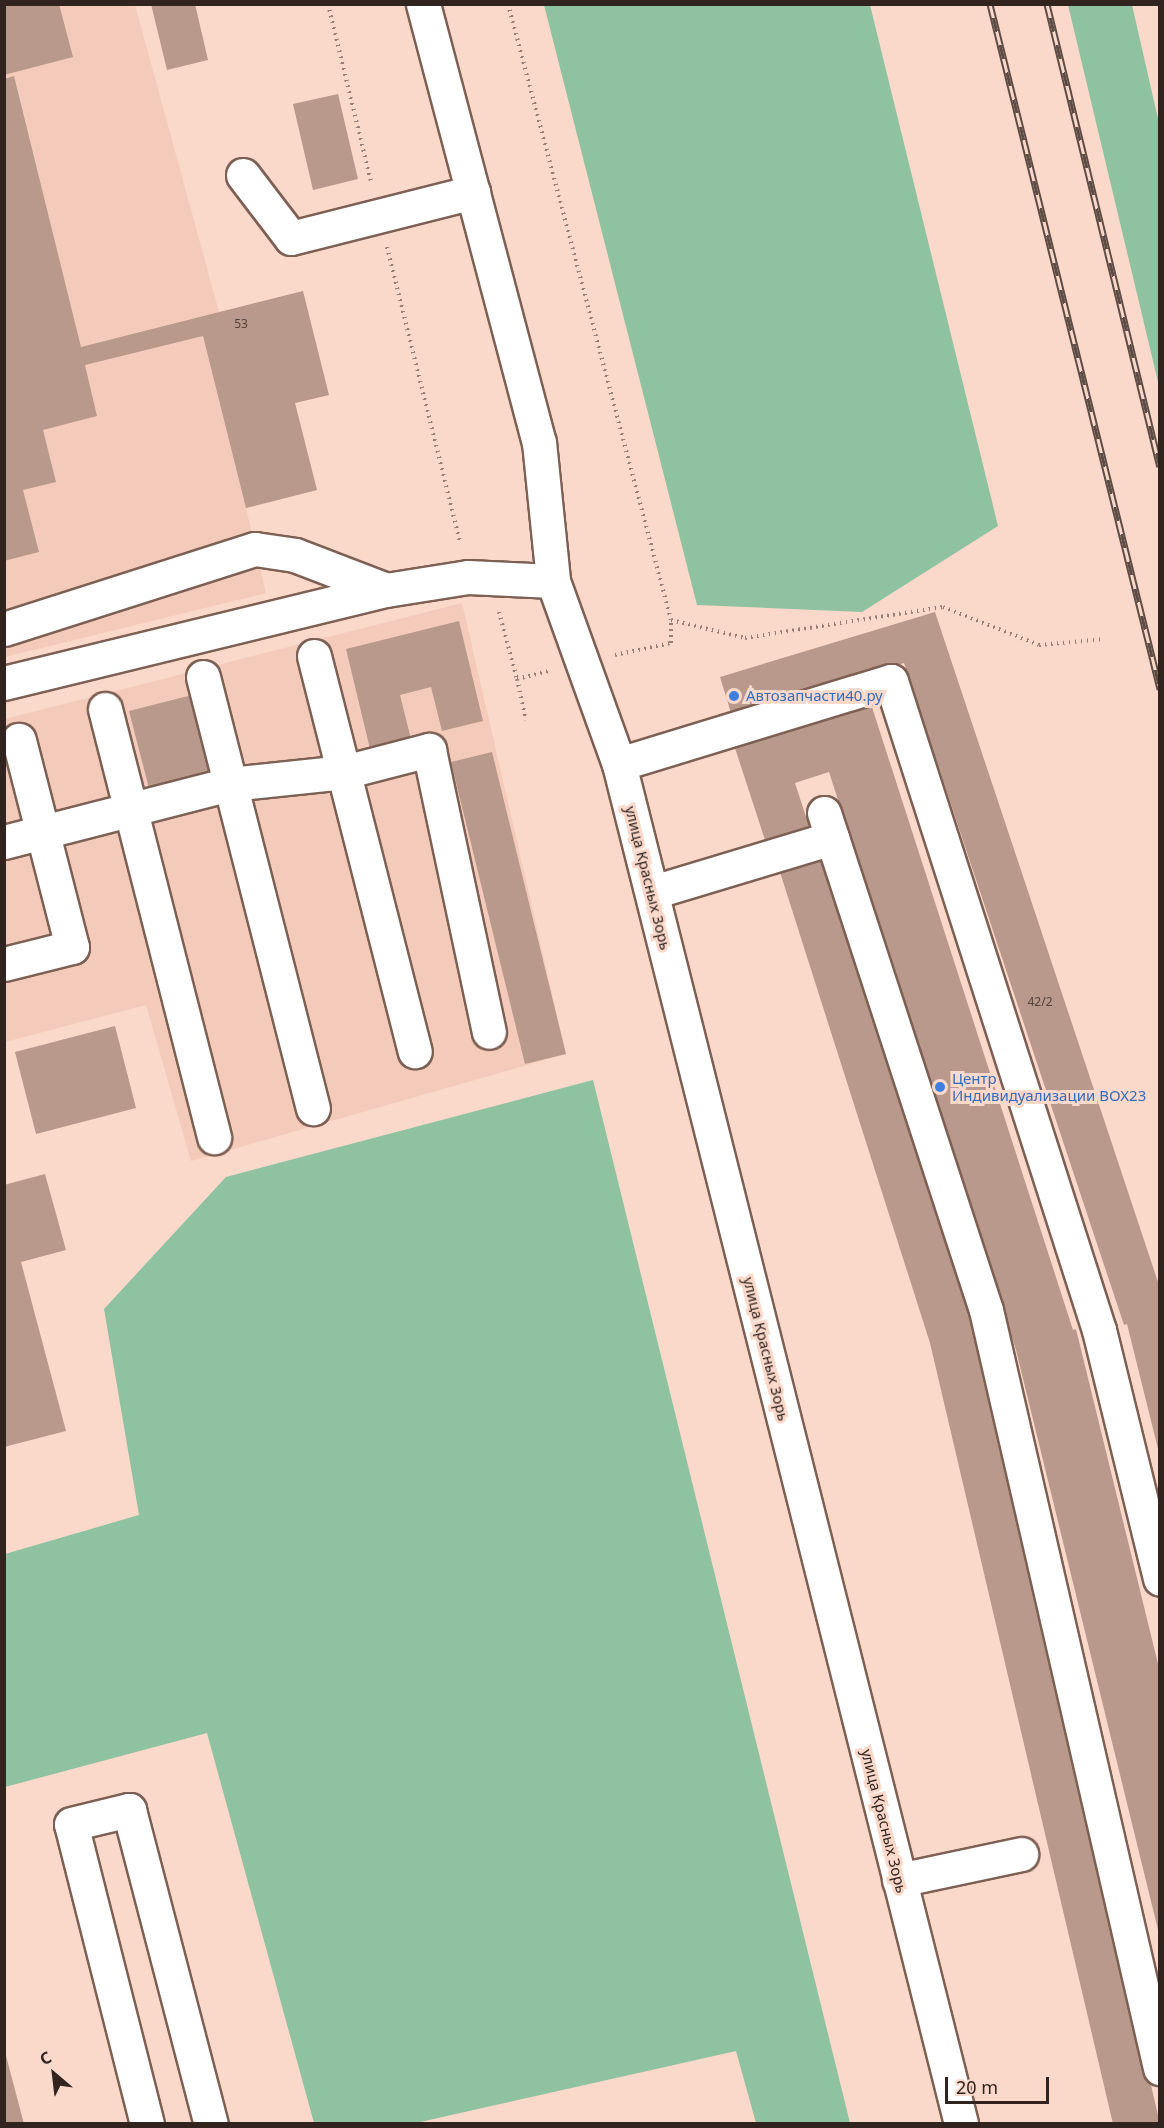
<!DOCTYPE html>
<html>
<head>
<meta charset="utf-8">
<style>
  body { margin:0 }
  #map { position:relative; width:1164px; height:2128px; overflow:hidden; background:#fad8ca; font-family:"Noto Sans",sans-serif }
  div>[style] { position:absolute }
  .built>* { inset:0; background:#f4cbba }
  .green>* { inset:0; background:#8ec2a0 }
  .building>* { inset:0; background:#b9998c }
  .path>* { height:4px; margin-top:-2px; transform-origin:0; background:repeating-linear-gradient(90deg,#977f76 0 1.5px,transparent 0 6px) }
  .roads { filter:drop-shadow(2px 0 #7d6054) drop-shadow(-2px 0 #7d6054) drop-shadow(0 2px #7d6054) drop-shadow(0 -2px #7d6054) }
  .minor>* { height:33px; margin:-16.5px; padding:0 16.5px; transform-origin:16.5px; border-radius:16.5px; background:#fff }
  .rail>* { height:7px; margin-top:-3.5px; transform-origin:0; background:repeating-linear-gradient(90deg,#fad8ca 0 14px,#5e4c45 0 28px); box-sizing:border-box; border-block:2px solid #5e4c45 }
  .dots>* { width:16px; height:16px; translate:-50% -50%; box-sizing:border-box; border:3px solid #fad8ca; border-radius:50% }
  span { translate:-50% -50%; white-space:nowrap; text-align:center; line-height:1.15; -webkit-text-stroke:6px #fad8ca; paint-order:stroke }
  .number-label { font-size:12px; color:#53413a }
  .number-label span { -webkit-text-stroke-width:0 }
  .shop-label { font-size:15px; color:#366cbe }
  .left { translate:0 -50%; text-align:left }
  .street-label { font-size:15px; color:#31241f }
  .frame { position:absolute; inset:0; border:6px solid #31241f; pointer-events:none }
  .north { position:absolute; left:24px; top:2044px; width:60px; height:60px; -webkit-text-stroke:4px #fad8ca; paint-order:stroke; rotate:332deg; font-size:16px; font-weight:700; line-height:24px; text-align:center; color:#31241f }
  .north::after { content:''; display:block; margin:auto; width:21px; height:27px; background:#31241f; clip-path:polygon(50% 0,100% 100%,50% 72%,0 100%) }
  .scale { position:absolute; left:945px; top:2077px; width:104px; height:27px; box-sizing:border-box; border:3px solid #31241f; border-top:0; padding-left:8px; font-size:18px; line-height:21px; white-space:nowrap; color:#31241f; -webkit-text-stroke:4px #fad8ca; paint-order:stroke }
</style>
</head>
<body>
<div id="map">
  <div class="built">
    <i style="clip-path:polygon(4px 5px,135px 5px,219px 312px,329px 395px,295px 403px,317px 490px,246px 508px,266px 593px,5px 657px)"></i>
    <i style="clip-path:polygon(462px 603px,566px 1054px,191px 1161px,146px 1005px,5px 1042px,5px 719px)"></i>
  </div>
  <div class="green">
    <i style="clip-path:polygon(544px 5px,870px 5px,998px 526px,862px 612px,697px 605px)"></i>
    <i style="clip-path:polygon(1068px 5px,1132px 5px,1159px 123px,1159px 386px)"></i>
    <i style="clip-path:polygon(593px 1080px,850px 2123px,756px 2123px,736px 2051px,416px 2123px,314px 2123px,207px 1733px,5px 1787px,5px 1554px,139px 1515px,104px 1309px,226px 1177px)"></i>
  </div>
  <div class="building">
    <i style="clip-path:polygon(4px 4px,59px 4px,73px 57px,4px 75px)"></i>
    <i style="clip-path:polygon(151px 4px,195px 4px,208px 60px,167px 70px)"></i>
    <i style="clip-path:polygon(14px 76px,81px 347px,303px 291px,329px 395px,295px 403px,317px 490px,246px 508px,203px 336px,85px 365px,97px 416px,43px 430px,56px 482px,23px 490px,39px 552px,4px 561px,4px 79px)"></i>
    <i style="clip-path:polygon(338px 94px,358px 179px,313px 190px,293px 104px)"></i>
    <i style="clip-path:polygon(935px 612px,1160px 1288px,1160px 1457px,1127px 1324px,1124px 1325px,904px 663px,732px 716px,720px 677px)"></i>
    <i style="clip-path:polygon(459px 621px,483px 721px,442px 731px,431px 687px,400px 695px,411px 739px,370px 749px,346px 649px)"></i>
    <i style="clip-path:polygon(196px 694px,217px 780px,151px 796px,129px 711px)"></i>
    <i style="clip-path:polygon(870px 701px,1073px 1330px,1076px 1329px,1160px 1672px,1160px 1938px,1016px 1350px,829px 772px,795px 783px,810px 829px,766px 843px,734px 745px)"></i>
    <i style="clip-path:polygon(492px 752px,566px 1054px,525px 1064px,451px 762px)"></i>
    <i style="clip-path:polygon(825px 854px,976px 1328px,1160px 2124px,1113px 2124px,930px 1343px,779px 869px)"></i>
    <i style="clip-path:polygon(115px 1026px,136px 1108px,36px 1134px,15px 1052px)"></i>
    <i style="clip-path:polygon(45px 1174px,66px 1250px,21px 1262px,66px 1431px,4px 1447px,4px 1185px)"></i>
    <i style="clip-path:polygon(5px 2052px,24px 2124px,4px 2124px)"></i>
  </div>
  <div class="path">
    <i style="left:328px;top:4px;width:183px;rotate:76.4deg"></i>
    <i style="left:508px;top:4px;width:637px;rotate:75.18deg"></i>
    <i style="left:387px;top:247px;width:305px;rotate:76.1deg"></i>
    <i style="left:499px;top:612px;width:69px;rotate:75deg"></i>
    <i style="left:517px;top:679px;width:33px;rotate:-14deg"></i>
    <i style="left:615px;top:655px;width:57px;rotate:-12.1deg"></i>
    <i style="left:671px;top:643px;width:23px;rotate:-90deg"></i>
    <i style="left:671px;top:620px;width:76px;rotate:13.7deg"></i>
    <i style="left:745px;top:638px;width:200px;rotate:-8.9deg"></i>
    <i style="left:943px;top:607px;width:103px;rotate:21.6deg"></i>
    <i style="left:1039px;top:645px;width:66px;rotate:-5.2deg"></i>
    <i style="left:517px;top:679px;width:42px;rotate:77.6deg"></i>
  </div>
  <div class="roads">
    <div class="minor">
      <i style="left:423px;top:4px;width:453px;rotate:75.2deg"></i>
      <i style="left:539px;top:442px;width:140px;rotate:84.2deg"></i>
      <i style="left:553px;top:581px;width:195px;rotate:70.2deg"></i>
      <i style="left:619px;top:764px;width:1402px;rotate:75.88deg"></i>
      <i style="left:243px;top:175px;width:79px;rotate:52.7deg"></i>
      <i style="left:291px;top:238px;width:188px;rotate:-14.2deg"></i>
      <i style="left:4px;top:629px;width:263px;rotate:-17.7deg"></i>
      <i style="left:255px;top:549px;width:40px;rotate:8.5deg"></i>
      <i style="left:295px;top:555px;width:97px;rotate:21deg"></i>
      <i style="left:314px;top:656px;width:408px;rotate:75.7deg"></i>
      <i style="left:203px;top:677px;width:445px;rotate:75.7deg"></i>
      <i style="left:4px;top:683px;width:393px;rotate:-13.7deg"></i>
      <i style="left:386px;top:590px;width:83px;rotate:-9deg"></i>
      <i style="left:468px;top:577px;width:85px;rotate:2.7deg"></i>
      <i style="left:105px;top:709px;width:442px;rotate:75.7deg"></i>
      <i style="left:619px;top:764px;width:284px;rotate:-17deg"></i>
      <i style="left:891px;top:681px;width:682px;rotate:72.23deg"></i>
      <i style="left:1099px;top:1330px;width:256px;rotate:76.2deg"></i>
      <i style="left:824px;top:813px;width:523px;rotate:71.95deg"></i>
      <i style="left:986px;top:1310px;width:778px;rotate:77.07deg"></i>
      <i style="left:4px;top:842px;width:233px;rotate:-14.4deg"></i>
      <i style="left:230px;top:784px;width:115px;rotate:-6deg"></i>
      <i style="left:344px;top:772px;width:88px;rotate:-14.5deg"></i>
      <i style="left:429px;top:750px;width:288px;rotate:78deg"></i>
      <i style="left:653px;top:892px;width:187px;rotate:-16.8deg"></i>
      <i style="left:4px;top:964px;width:70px;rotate:-14deg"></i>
      <i style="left:72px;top:947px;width:214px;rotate:-104.4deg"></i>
      <i style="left:899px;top:1880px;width:125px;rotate:-12deg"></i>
      <i style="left:147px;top:2124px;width:309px;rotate:-104.2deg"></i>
      <i style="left:71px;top:1824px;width:60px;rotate:-13.6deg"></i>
      <i style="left:129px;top:1810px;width:325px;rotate:75.4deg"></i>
    </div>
  </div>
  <div class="rail">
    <i style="left:990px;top:4px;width:706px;rotate:76.06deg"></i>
    <i style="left:1047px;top:4px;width:476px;rotate:76.3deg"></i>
  </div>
  <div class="dots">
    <i style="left:734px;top:696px;background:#3f7fe0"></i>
    <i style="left:940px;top:1087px;background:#3f7fe0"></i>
  </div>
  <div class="number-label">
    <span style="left:241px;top:324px">53</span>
    <span style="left:1040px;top:1002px">42/2</span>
  </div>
  <div class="shop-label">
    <span class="left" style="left:746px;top:696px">Автозапчасти40.ру</span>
    <span class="left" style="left:952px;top:1087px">Центр<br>Индивидуализации BOX23</span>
  </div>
  <div class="street-label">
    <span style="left:648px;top:878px;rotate:76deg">улица Красных Зорь</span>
    <span style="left:766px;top:1349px;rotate:76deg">улица Красных Зорь</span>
    <span style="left:884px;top:1821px;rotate:76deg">улица Красных Зорь</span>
  </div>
  <div class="frame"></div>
  <div class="north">С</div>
  <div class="scale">20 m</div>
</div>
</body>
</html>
